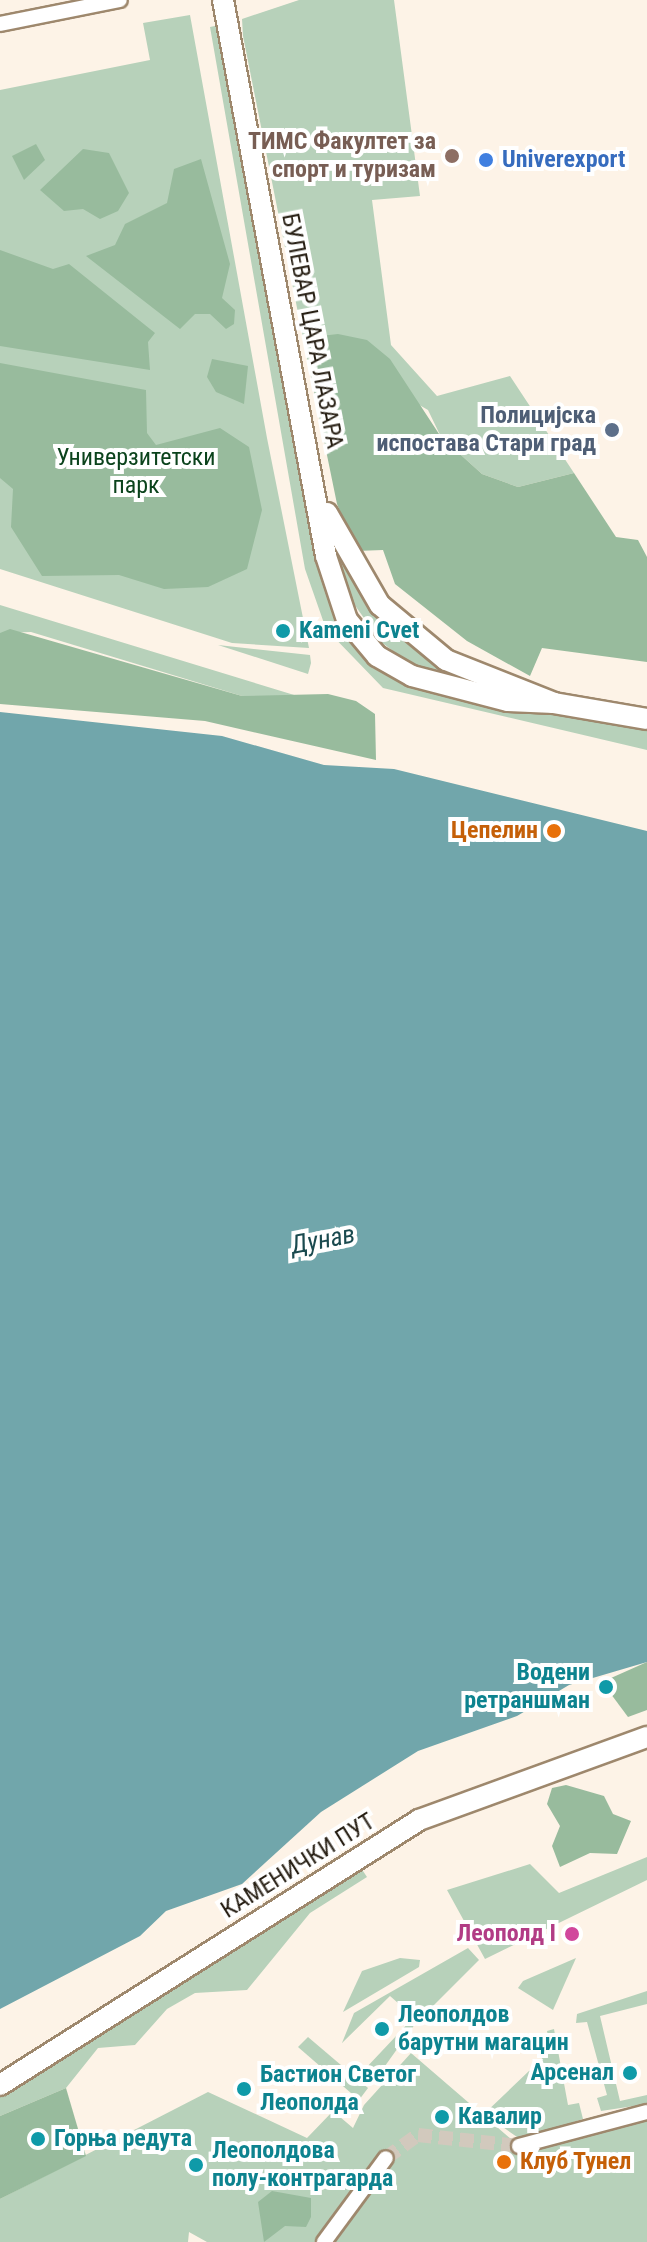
<!DOCTYPE html>
<html>
<head>
<meta charset="utf-8">
<style>
  body { margin:0 }
  #map { position:relative; width:647px; height:2242px; overflow:hidden; background:#fdf3e7; font-family:"Roboto Condensed",sans-serif }
  div>[style] { position:absolute }
  .green>* { inset:0; background:#b7d1ba }
  .forest>* { inset:0; background:#98bb9d }
  .water>* { inset:0; background:#71a6ab }
  .street-tunnel>* { height:14px; margin-top:-7px; transform-origin:0; background:repeating-linear-gradient(90deg,#d2c9bd 0 14px,transparent 0 21px) }
  .roads { filter:drop-shadow(2px 0 #9e886d) drop-shadow(-2px 0 #9e886d) drop-shadow(0 2px #9e886d) drop-shadow(0 -2px #9e886d) }
  .street>* { height:14px; margin:-7px; padding:0 7px; transform-origin:7px; border-radius:7px; background:#fff }
  .secondary>* { height:20px; margin:-10px; padding:0 10px; transform-origin:10px; border-radius:10px; background:#fff }
  .dots>* { width:22px; height:22px; translate:-50% -50%; box-sizing:border-box; border:4px solid #fff; border-radius:50% }
  span { translate:-50% -50%; white-space:nowrap; text-align:center; line-height:1.15; -webkit-text-stroke:8px #fff; paint-order:stroke }
  .education-label { font-size:24px; color:#785e54; font-weight:700 }
  .right { translate:-100% -50%; text-align:right }
  .shop-label { font-size:24px; color:#366cbe; font-weight:700 }
  .left { translate:0 -50%; text-align:left }
  .street-label { font-size:24px; color:#271f14 }
  .service-label { font-size:24px; color:#4e5e75; font-weight:700 }
  .park-label { font-size:24px; color:#0b431c }
  .culture-label { font-size:24px; color:#0d838f; font-weight:700 }
  .food-label { font-size:24px; color:#c56008; font-weight:700 }
  .hotel-label { font-size:24px; color:#b23c85; font-weight:700 }
  .water-label { font-size:26px; color:#1a4a4f; font-style:italic }
</style>
</head>
<body>
<div id="map">
  <div class="green">
    <i style="clip-path:polygon(299px 0,394px 0,420px 196px,372px 200px,391px 345px,437px 396px,510px 376px,574px 473px,518px 487px,482px 474px,441px 437px,428px 410px,303px 338px,243px 36px,242px 19px)"></i>
    <i style="clip-path:polygon(190px 15px,267px 438px,309px 648px,232px 643px,0 569px,0 90px,150px 60px,143px 23px)"></i>
    <i style="clip-path:polygon(224px 24px,334px 590px,397px 665px,647px 727px,647px 750px,383px 688px,326px 629px,305px 569px,210px 27px)"></i>
    <i style="clip-path:polygon(330px 529px,353px 574px,486px 687px,412px 665px,381px 642px,344px 590px)"></i>
    <i style="clip-path:polygon(0 605px,304px 698px,242px 696px,31px 632px,0 633px)"></i>
    <i style="clip-path:polygon(218px 645px,310px 655px,311px 663px,308px 674px)"></i>
    <i style="clip-path:polygon(647px 1857px,647px 1880px,485px 1959px,447px 1890px,530px 1864px,559px 1893px)"></i>
    <i style="clip-path:polygon(361px 1868px,367px 1877px,310px 1913px,247px 1990px,195px 1993px,167px 2009px,135px 2045px,98px 2048px,66px 2088px,0 2116px,0 2093px)"></i>
    <i style="clip-path:polygon(468px 1948px,479px 1960px,415px 2024px,375px 2080px,365px 2069px,414px 2017px,390px 1996px,342px 2043px,354px 2013px)"></i>
    <i style="clip-path:polygon(400px 1958px,420px 1960px,419px 1967px,343px 2012px,362px 1971px)"></i>
    <i style="clip-path:polygon(576px 1958px,553px 2010px,518px 1988px,523px 1981px)"></i>
    <i style="clip-path:polygon(647px 1991px,647px 2004px,600px 2016px,620px 2101px,647px 2095px,647px 2104px,601px 2111px,597px 2098px,607px 2095px,587px 2022px,576px 2023px,577px 2014px)"></i>
    <i style="clip-path:polygon(554px 2029px,568px 2105px,579px 2103px,583px 2119px,520px 2139px,484px 2114px,551px 2050px,547px 2031px)"></i>
    <i style="clip-path:polygon(308px 2037px,368px 2088px,359px 2100px,298px 2047px)"></i>
    <i style="clip-path:polygon(411px 2053px,526px 2152px,647px 2119px,647px 2242px,330px 2242px,382px 2155px,319px 2242px,207px 2242px,189px 2232px,188px 2242px,0 2242px,0 2199px,208px 2092px,307px 2138px,333px 2111px,353px 2128px,364px 2105px)"></i>
  </div>
  <div class="forest">
    <i style="clip-path:polygon(36px 144px,45px 160px,24px 180px,12px 156px)"></i>
    <i style="clip-path:polygon(83px 149px,109px 153px,129px 193px,118px 211px,100px 219px,83px 209px,64px 211px,40px 190px)"></i>
    <i style="clip-path:polygon(201px 159px,230px 264px,222px 298px,235px 310px,234px 324px,226px 329px,210px 314px,195px 314px,180px 329px,86px 256px,115px 245px,125px 224px,167px 203px,174px 169px)"></i>
    <i style="clip-path:polygon(0 250px,53px 269px,69px 264px,155px 333px,148px 342px,150px 370px,0 346px)"></i>
    <i style="clip-path:polygon(338px 334px,367px 340px,390px 359px,441px 437px,482px 474px,518px 487px,574px 473px,616px 537px,638px 540px,647px 557px,647px 662px,542px 648px,530px 676px,467px 641px,395px 584px,383px 550px,356px 551px,337px 504px,303px 338px)"></i>
    <i style="clip-path:polygon(212px 359px,248px 366px,244px 404px,216px 392px,207px 377px)"></i>
    <i style="clip-path:polygon(0 363px,146px 390px,147px 433px,156px 445px,220px 428px,249px 447px,262px 510px,247px 569px,208px 587px,164px 589px,119px 575px,42px 576px,11px 527px,13px 489px,0 478px)"></i>
    <i style="clip-path:polygon(10px 629px,242px 696px,328px 694px,356px 701px,375px 714px,376px 760px,205px 721px,0 704px,0 633px)"></i>
    <i style="clip-path:polygon(647px 1662px,647px 1710px,628px 1717px,602px 1682px)"></i>
    <i style="clip-path:polygon(566px 1785px,604px 1796px,613px 1814px,631px 1821px,617px 1854px,590px 1853px,560px 1867px,552px 1846px,560px 1826px,547px 1804px,552px 1788px)"></i>
    <i style="clip-path:polygon(66px 2088px,86px 2156px,0 2199px,0 2116px)"></i>
    <i style="clip-path:polygon(272px 2191px,311px 2198px,311px 2217px,306px 2227px,285px 2226px,264px 2242px,258px 2202px)"></i>
  </div>
  <div class="water">
    <i style="clip-path:polygon(0 712px,222px 736px,324px 765px,394px 769px,647px 831px,647px 1662px,569px 1685px,517px 1716px,418px 1751px,321px 1812px,242px 1884px,166px 1911px,140px 1936px,0 2009px)"></i>
  </div>
  <div class="street-tunnel">
    <i style="left:386px;top:2158px;width:39px;rotate:-36deg"></i>
    <i style="left:418px;top:2135px;width:102px;rotate:6.2deg"></i>
  </div>
  <div class="roads">
    <div class="street">
      <i style="left:0;top:24px;width:122px;rotate:-11.3deg"></i>
      <i style="left:519px;top:2146px;width:132px;rotate:-14.9deg"></i>
      <i style="left:324px;top:2242px;width:104px;rotate:-53.6deg"></i>
    </div>
    <div class="secondary">
      <i style="left:223px;top:0;width:565px;rotate:79.5deg"></i>
      <i style="left:326px;top:556px;width:67px;rotate:71.8deg"></i>
      <i style="left:347px;top:620px;width:47px;rotate:50.2deg"></i>
      <i style="left:377px;top:656px;width:40px;rotate:29.7deg"></i>
      <i style="left:412px;top:676px;width:99px;rotate:14.6deg"></i>
      <i style="left:508px;top:701px;width:46px;rotate:2.5deg"></i>
      <i style="left:327px;top:513px;width:106px;rotate:60.1deg"></i>
      <i style="left:380px;top:605px;width:86px;rotate:39.8deg"></i>
      <i style="left:446px;top:660px;width:116px;rotate:21.7deg"></i>
      <i style="left:554px;top:703px;width:94px;rotate:9.8deg"></i>
      <i style="left:0;top:2085px;width:496px;rotate:-32.3deg"></i>
      <i style="left:419px;top:1820px;width:243px;rotate:-20deg"></i>
    </div>
  </div>
  <div class="dots">
    <i style="left:452px;top:156px;background:#8d6e63"></i>
    <i style="left:486px;top:160px;background:#3f7fe0"></i>
    <i style="left:612px;top:430px;background:#5c6f8a"></i>
    <i style="left:283px;top:631px;background:#0f9aa8"></i>
    <i style="left:554px;top:831px;background:#e8710a"></i>
    <i style="left:606px;top:1687px;background:#0f9aa8"></i>
    <i style="left:572px;top:1934px;background:#d1479c"></i>
    <i style="left:382px;top:2029px;background:#0f9aa8"></i>
    <i style="left:630px;top:2073px;background:#0f9aa8"></i>
    <i style="left:244px;top:2089px;background:#0f9aa8"></i>
    <i style="left:442px;top:2117px;background:#0f9aa8"></i>
    <i style="left:38px;top:2139px;background:#0f9aa8"></i>
    <i style="left:504px;top:2162px;background:#e8710a"></i>
    <i style="left:196px;top:2165px;background:#0f9aa8"></i>
  </div>
  <div class="education-label">
    <span class="right" style="left:436px;top:156px">ТИМС Факултет за<br>спорт и туризам</span>
  </div>
  <div class="shop-label">
    <span class="left" style="left:502px;top:160px">Univerexport</span>
  </div>
  <div class="street-label">
    <span style="left:312px;top:331px;rotate:79deg">БУЛЕВАР ЦАРА ЛАЗАРА</span>
    <span style="left:298px;top:1866px;rotate:-32deg">КАМЕНИЧКИ ПУТ</span>
  </div>
  <div class="service-label">
    <span class="right" style="left:596px;top:430px">Полицијска<br>испостава Стари град</span>
  </div>
  <div class="park-label">
    <span style="left:136px;top:472px">Универзитетски<br>парк</span>
  </div>
  <div class="culture-label">
    <span class="left" style="left:299px;top:631px">Kameni Cvet</span>
    <span class="right" style="left:590px;top:1687px">Водени<br>ретраншман</span>
    <span class="left" style="left:398px;top:2029px">Леополдов<br>барутни магацин</span>
    <span class="right" style="left:614px;top:2073px">Арсенал</span>
    <span class="left" style="left:260px;top:2089px">Бастион Светог<br>Леополда</span>
    <span class="left" style="left:458px;top:2117px">Кавалир</span>
    <span class="left" style="left:54px;top:2139px">Горња редута</span>
    <span class="left" style="left:212px;top:2165px">Леополдова<br>полу-контрагарда</span>
  </div>
  <div class="food-label">
    <span class="right" style="left:538px;top:831px">Цепелин</span>
    <span class="left" style="left:520px;top:2162px">Клуб Тунел</span>
  </div>
  <div class="hotel-label">
    <span class="right" style="left:556px;top:1934px">Леополд I</span>
  </div>
  <div class="water-label">
    <span style="left:323px;top:1240px;rotate:-11deg">Дунав</span>
  </div>
</div>
</body>
</html>
